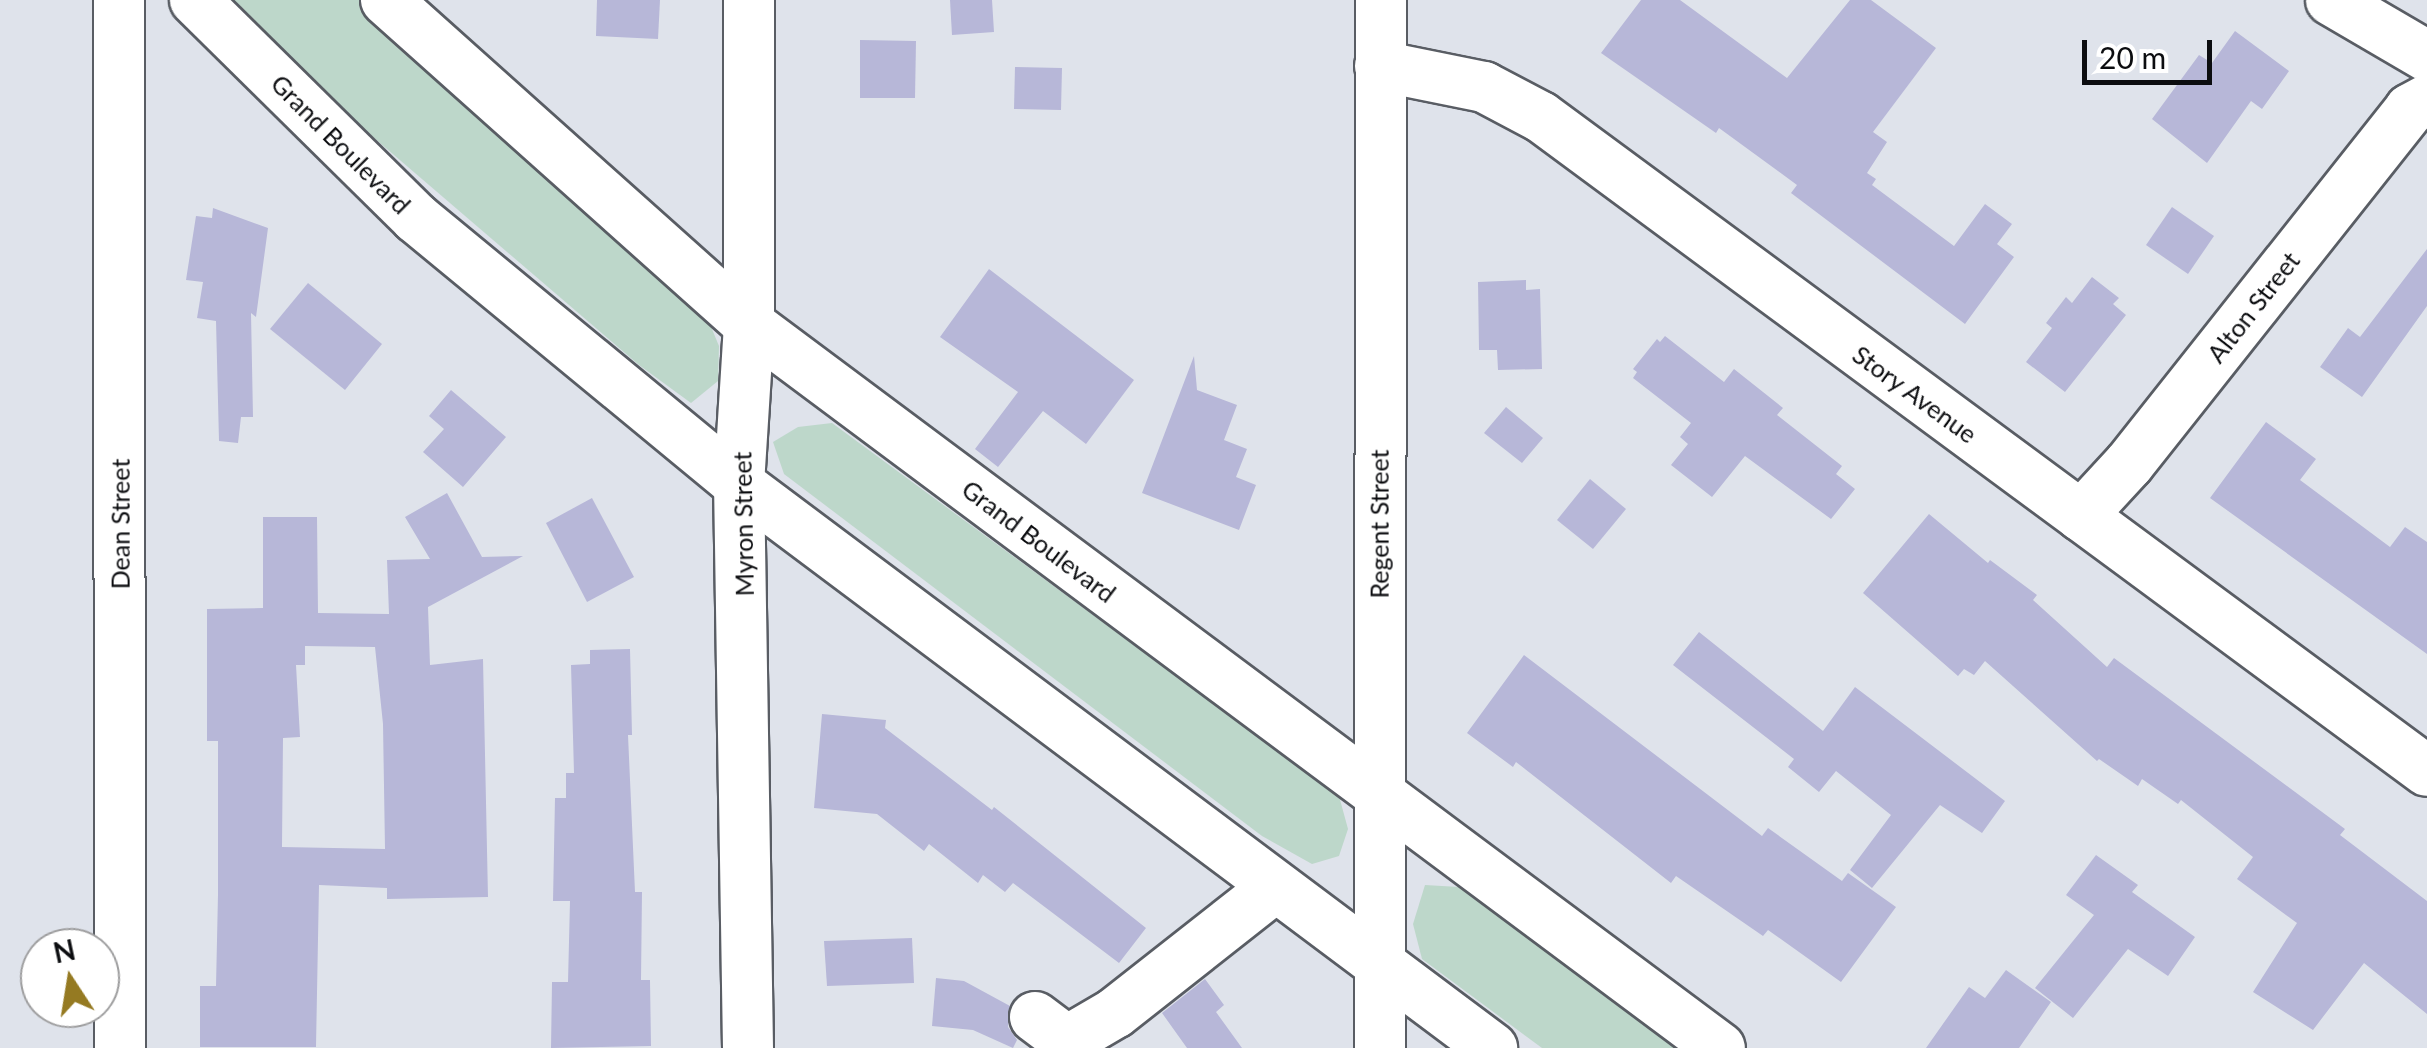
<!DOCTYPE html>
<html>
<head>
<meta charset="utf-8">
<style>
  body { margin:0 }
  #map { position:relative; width:2427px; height:1048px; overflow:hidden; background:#dfe3eb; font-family:Lato,sans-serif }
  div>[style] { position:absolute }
  .green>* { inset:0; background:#bdd7ca }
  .building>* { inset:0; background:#b7b7d8 }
  .roads { filter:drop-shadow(2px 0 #595d64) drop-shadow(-2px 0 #595d64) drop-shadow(0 2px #595d64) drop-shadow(0 -2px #595d64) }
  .minor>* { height:50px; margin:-25px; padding:0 25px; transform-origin:25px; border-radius:25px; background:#fff }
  span { translate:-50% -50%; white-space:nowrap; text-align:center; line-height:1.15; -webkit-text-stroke:10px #fff; paint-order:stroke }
  .street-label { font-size:25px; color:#0c0d10 }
  .north { position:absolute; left:20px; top:928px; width:100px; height:100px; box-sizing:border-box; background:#fff; border:2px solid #9e9e9f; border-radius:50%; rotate:348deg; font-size:28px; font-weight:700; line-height:40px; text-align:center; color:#0c0d10 }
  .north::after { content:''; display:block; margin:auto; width:35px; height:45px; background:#957a22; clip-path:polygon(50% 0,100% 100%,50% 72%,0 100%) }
  .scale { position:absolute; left:2082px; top:40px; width:130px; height:45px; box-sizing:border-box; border:5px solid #0c0d10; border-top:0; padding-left:12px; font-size:30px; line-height:35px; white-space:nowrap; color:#0c0d10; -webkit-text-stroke:8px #fff; paint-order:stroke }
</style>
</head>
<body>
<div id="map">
  <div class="green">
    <i style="clip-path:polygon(231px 0,360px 0,702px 305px,719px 346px,718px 381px,691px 403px,639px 365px,352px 119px)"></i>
    <i style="clip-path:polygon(832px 423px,1339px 796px,1348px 829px,1339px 856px,1312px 864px,1262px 836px,784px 474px,773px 442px,798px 427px)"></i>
    <i style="clip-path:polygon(1425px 885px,1459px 887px,1676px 1048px,1542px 1048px,1422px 959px,1413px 924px)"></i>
  </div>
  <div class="building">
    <i style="clip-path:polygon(597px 0,660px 0,658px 39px,596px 36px)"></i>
    <i style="clip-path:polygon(950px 0,992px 0,994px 32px,952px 35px)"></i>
    <i style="clip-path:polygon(1641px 0,1680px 0,1787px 78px,1850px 0,1871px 0,1936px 48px,1873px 132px,1887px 142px,1867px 173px,1876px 179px,1872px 185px,1954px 246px,1985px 204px,2012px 224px,1997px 244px,2014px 257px,1965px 324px,1791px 193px,1797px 185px,1719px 128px,1716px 133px,1601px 53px)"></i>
    <i style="clip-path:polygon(2235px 31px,2289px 71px,2262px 109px,2251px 101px,2207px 163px,2152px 119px,2199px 55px,2212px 63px)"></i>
    <i style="clip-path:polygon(860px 40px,916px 41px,915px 98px,860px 98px)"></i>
    <i style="clip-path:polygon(1015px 67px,1062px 68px,1061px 110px,1014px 109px)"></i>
    <i style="clip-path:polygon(2172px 207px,2214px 236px,2188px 274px,2146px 245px)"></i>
    <i style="clip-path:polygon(213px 208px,268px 228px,256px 317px,251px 313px,253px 417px,241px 417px,238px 443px,219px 441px,216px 321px,197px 318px,203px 282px,186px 280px,196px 216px,212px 218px)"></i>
    <i style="clip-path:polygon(2427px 249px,2427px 306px,2362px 397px,2320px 367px,2348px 328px,2360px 337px)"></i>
    <i style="clip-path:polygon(989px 269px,1134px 380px,1086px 444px,1043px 411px,998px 467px,975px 449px,1018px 392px,940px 337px)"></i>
    <i style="clip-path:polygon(2092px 277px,2119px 298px,2113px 304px,2126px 315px,2065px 392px,2026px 362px,2052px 328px,2046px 323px,2066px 297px,2072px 303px)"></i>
    <i style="clip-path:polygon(1526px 280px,1526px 290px,1540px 289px,1542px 369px,1498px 370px,1497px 350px,1479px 350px,1478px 282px)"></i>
    <i style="clip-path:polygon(308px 283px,382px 344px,345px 390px,270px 329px)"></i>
    <i style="clip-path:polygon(1665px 336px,1724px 382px,1734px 369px,1783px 408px,1777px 415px,1842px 466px,1836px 474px,1855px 489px,1831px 519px,1745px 456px,1712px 497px,1671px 465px,1688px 444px,1680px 437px,1691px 423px,1633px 378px,1637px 372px,1633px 369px,1657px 339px,1660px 342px)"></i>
    <i style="clip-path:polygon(1194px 356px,1197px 390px,1237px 405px,1224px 440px,1247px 449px,1236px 477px,1256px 485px,1239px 530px,1142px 493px)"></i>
    <i style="clip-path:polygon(451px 390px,506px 437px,463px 487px,423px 452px,444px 429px,429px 416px)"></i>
    <i style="clip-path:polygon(1506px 407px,1543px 438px,1522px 463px,1484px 433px)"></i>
    <i style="clip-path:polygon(2266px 422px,2316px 459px,2300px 480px,2390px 547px,2405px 527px,2427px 542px,2427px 654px,2210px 498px)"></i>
    <i style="clip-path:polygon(1590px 479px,1626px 509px,1593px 549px,1557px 520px)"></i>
    <i style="clip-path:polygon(evenodd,447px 493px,482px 557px,523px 556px,428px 607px,430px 665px,483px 659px,488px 897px,387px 899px,387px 888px,319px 885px,316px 1047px,200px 1047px,200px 986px,216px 986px,218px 894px,218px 741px,207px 741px,207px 609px,263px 608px,263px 517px,317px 517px,318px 613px,389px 614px,387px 560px,430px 559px,405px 517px,447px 493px,305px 646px,375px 647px,383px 724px,385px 849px,282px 847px,283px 738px,300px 737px,296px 665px,305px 665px,305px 646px)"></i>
    <i style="clip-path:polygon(592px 498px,634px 577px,587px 602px,546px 523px)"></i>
    <i style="clip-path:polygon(1929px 514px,1988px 563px,1990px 560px,2037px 595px,2033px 600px,2107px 667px,2114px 658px,2345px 829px,2340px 835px,2427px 901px,2427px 1014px,2364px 963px,2313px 1030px,2253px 992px,2297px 923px,2237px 879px,2253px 857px,2181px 800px,2178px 804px,2142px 779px,2138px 786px,2099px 759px,2097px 761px,1985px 661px,1974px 675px,1964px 669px,1958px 676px,1863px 593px)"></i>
    <i style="clip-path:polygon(1699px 632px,1823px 731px,1855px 687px,2005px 801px,1982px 833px,1940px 805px,1872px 888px,1850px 870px,1891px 815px,1836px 771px,1819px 792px,1788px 767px,1794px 759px,1673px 665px)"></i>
    <i style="clip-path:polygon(630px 649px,632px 735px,628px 735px,635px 892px,642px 892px,641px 980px,650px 980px,651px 1046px,551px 1048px,552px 982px,568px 982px,570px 901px,553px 901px,555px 798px,566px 798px,566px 773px,574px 773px,571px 665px,590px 664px,590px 650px)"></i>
    <i style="clip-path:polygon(1524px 655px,1762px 836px,1768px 828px,1842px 881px,1848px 873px,1896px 907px,1841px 982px,1768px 930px,1763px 936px,1676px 876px,1671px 883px,1516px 762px,1513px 767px,1467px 733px)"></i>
    <i style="clip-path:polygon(822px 714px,886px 720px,885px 728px,992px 810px,994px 807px,1146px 928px,1119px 963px,1013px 883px,1005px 892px,983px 875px,978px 883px,929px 844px,924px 851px,877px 814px,814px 808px)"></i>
    <i style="clip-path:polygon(2096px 855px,2138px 885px,2132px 892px,2195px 937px,2168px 976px,2128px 949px,2073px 1018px,2035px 988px,2094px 915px,2066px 895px)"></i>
    <i style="clip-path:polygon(912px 938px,914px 983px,827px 986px,824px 941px)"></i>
    <i style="clip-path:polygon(2006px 970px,2051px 1002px,2019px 1048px,1926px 1048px,1969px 987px,1985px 998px)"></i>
    <i style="clip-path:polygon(936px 978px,964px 981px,1010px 1006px,1008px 1027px,1017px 1040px,1013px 1048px,973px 1030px,932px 1026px)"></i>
    <i style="clip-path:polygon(1205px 979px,1224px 1005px,1216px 1012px,1242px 1048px,1187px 1048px,1162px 1013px)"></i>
  </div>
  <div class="roads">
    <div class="minor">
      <i style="left:119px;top:0;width:1048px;rotate:89.95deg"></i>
      <i style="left:195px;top:0;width:310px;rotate:44.6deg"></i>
      <i style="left:416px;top:218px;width:418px;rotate:39.5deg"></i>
      <i style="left:739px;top:484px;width:941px;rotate:36.83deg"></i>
      <i style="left:386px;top:0;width:487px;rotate:41.8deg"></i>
      <i style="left:749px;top:324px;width:1211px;rotate:36.71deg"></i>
      <i style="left:2331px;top:0;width:111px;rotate:30.3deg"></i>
      <i style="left:1380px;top:66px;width:106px;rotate:11.4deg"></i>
      <i style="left:1484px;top:87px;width:64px;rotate:27.8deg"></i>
      <i style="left:1541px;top:117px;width:1101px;rotate:36.43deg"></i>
      <i style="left:2081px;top:516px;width:71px;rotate:-47.3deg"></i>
      <i style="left:2129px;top:464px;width:453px;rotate:-51.6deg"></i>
      <i style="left:2410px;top:109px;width:19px;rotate:-28deg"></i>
      <i style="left:1035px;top:1017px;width:40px;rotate:37deg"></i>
      <i style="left:1067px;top:1041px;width:56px;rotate:-30.3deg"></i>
      <i style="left:1115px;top:1013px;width:204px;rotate:-38.2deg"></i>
      <i style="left:748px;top:1048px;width:564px;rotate:-90.91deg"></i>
      <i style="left:739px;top:484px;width:160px;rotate:-86.4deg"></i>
      <i style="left:749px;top:324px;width:324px;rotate:-90deg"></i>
      <i style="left:1380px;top:1048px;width:1048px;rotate:-89.95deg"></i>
    </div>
  </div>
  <div class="street-label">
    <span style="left:341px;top:144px;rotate:45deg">Grand Boulevard</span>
    <span style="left:2253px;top:307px;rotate:-52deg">Alton Street</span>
    <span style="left:1915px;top:394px;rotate:36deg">Story Avenue</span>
    <span style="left:120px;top:524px;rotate:-90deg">Dean Street</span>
    <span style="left:743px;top:524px;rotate:-91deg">Myron Street</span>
    <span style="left:1379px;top:524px;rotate:-90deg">Regent Street</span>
    <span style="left:1039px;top:541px;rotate:37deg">Grand Boulevard</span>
  </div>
  <div class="north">N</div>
  <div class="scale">20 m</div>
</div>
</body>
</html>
